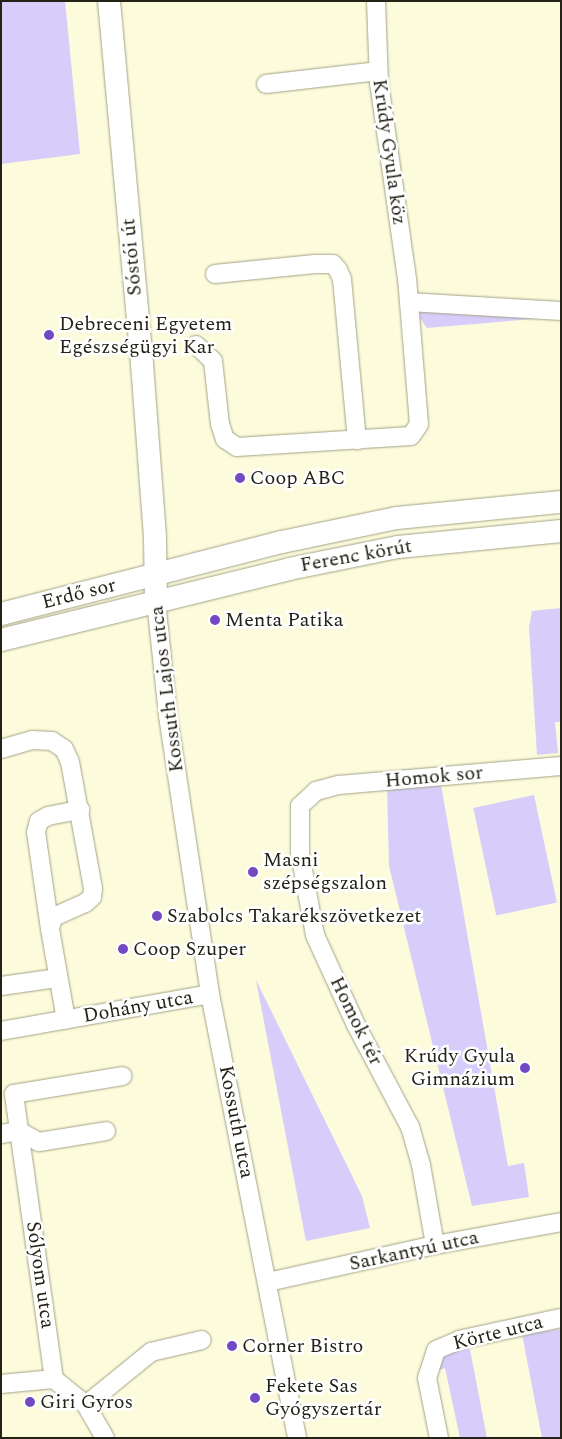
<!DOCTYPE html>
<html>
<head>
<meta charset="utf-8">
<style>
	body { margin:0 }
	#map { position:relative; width:562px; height:1439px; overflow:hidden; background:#fcfbdc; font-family:Spectral,serif }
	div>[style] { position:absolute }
	.green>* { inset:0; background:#d7cdfa; transform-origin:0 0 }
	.roads { filter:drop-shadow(0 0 1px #a3a286) drop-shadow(0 0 1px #a3a286) }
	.minor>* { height:18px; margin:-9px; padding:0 9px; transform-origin:9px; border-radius:9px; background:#fff }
	.major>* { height:22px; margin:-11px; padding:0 11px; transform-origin:11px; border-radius:11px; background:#fff }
	.dots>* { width:14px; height:14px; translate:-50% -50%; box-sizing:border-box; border:2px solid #fff; border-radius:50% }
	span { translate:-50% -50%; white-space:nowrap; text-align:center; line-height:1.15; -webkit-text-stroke:5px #fff; paint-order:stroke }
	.street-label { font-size:20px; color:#232217 }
	.poi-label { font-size:20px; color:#232217 }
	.left { translate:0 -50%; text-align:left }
	.right { translate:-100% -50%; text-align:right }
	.frame { position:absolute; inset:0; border:2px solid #232217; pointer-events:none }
</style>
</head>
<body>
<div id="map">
	<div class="green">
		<div style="clip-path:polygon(1px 1px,65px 1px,80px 154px,1px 164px)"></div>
		<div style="clip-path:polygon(426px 310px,532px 316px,533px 319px,427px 328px,420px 318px,420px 313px)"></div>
		<div style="clip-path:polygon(561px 608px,561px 722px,555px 722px,558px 753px,537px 755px,529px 627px,532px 611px)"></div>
		<div style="clip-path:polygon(441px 785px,508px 1166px,524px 1163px,529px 1197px,472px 1206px,389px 866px,387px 786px)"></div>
		<div style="left:534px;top:795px;width:110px;height:62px;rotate:78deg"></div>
		<div style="clip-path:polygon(256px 980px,362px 1196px,370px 1228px,306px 1241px)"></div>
		<div style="clip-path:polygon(561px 1329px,561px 1438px,542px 1438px,522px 1334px)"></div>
		<div style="clip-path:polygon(469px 1344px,487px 1438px,460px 1438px,445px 1368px,433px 1372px,436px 1357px)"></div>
	</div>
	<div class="roads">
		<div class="minor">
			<div style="left:266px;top:84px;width:113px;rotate:-6.6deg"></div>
			<div style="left:215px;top:274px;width:100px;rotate:-5.7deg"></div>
			<div style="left:315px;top:264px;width:18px"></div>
			<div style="left:333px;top:264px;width:8px;rotate:50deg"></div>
			<div style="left:338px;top:270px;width:10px;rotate:66deg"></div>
			<div style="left:342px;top:279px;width:162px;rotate:84.7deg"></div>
			<div style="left:409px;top:302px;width:152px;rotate:3.4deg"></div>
			<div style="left:196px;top:345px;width:23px;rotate:43deg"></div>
			<div style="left:213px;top:361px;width:63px;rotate:83.7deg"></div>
			<div style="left:220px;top:424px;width:16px;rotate:72deg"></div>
			<div style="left:225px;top:439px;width:14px;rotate:34deg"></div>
			<div style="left:237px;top:447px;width:174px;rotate:-3.6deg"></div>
			<div style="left:411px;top:436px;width:14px;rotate:-56deg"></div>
			<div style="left:419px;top:424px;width:145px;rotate:-94.7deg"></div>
			<div style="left:407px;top:279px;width:198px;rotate:-98.1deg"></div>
			<div style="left:379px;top:83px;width:82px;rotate:-92.1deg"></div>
			<div style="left:156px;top:601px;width:116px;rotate:84deg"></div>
			<div style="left:168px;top:716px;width:281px;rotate:81.4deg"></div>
			<div style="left:210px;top:994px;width:452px;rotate:78.9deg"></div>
			<div style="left:1px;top:749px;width:32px;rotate:-16deg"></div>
			<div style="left:32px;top:740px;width:20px;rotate:3deg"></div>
			<div style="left:52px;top:741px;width:14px;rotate:34deg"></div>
			<div style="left:64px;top:749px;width:14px;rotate:65deg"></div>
			<div style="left:70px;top:762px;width:128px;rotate:79.7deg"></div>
			<div style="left:93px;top:888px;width:9px;rotate:96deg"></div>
			<div style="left:92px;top:897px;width:9px;rotate:139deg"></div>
			<div style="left:85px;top:903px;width:35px;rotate:156deg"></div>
			<div style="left:53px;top:917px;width:12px;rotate:104deg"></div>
			<div style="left:50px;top:929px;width:92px;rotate:80deg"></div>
			<div style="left:50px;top:929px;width:98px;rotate:-98.2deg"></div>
			<div style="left:36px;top:832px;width:11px;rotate:-75deg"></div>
			<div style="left:39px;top:821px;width:10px;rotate:-29deg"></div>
			<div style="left:48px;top:816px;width:33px;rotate:-11deg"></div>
			<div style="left:1px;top:986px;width:58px;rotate:-8deg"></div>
			<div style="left:1px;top:1031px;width:212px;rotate:-10deg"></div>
			<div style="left:1px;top:1134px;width:18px;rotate:-9deg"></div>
			<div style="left:19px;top:1131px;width:23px;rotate:29deg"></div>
			<div style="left:39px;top:1142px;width:68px;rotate:-9.3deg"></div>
			<div style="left:435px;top:1245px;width:81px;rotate:-99.9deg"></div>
			<div style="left:421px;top:1165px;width:40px;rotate:-106deg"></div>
			<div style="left:410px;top:1127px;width:115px;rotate:-117.9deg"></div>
			<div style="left:356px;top:1025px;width:99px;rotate:-114.5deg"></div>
			<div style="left:315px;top:935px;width:83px;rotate:-100.4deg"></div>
			<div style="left:300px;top:853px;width:47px;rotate:-90deg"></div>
			<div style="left:300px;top:806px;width:22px;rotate:-43deg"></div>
			<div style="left:316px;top:791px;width:24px;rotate:-15deg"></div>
			<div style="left:339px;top:785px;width:223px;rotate:-4.9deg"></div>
			<div style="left:268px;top:1282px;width:171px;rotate:-12.5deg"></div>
			<div style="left:435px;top:1245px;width:128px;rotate:-10.3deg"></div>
			<div style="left:1px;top:1384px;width:53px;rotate:-5.4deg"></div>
			<div style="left:86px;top:1405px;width:84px;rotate:-39.2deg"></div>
			<div style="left:151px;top:1352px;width:52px;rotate:-13.2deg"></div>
			<div style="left:105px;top:1438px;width:38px;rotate:-120deg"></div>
			<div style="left:86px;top:1405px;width:41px;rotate:-140.9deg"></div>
			<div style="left:54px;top:1379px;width:288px;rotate:-98deg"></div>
			<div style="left:14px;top:1094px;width:110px;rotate:-9.4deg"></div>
			<div style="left:439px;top:1438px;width:61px;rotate:-101.3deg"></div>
			<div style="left:427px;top:1378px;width:29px;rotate:-72deg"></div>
			<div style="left:436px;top:1350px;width:25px;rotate:-23deg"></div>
			<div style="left:459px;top:1340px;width:104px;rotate:-12.2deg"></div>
		</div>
		<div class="major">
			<div style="left:109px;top:1px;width:364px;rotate:84.8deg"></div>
			<div style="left:142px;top:364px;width:174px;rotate:85.7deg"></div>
			<div style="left:155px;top:538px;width:63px;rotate:89.1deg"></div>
			<div style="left:1px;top:614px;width:290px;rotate:-14.4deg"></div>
			<div style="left:282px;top:542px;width:117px;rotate:-11.8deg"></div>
			<div style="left:397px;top:518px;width:165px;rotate:-5.6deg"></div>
			<div style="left:1px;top:640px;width:297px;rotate:-13.8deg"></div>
			<div style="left:289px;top:569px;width:111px;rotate:-11.4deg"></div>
			<div style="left:398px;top:547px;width:164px;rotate:-5.6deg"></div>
		</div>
	</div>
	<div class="dots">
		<div style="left:49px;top:335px;background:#7249c2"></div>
		<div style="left:240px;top:478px;background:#7249c2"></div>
		<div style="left:215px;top:620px;background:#7249c2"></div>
		<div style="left:253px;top:872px;background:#7249c2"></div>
		<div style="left:157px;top:916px;background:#7249c2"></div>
		<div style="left:123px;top:949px;background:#7249c2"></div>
		<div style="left:525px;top:1068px;background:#7249c2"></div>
		<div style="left:232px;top:1346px;background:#7249c2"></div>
		<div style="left:255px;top:1398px;background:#7249c2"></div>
		<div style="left:30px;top:1402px;background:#7249c2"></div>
	</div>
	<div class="street-label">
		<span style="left:389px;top:152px;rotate:82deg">Krúdy Gyula köz</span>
		<span style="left:132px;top:257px;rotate:-95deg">Sóstói út</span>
		<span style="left:356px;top:556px;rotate:-10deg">Ferenc körút</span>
		<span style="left:79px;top:594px;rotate:-14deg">Erdő sor</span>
		<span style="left:167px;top:689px;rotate:-97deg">Kossuth Lajos utca</span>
		<span style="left:434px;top:777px;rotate:-5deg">Homok sor</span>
		<span style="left:138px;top:1007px;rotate:-10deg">Dohány utca</span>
		<span style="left:356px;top:1021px;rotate:64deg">Homok tér</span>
		<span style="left:236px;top:1122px;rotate:79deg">Kossuth utca</span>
		<span style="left:414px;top:1251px;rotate:-12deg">Sarkantyú utca</span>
		<span style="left:40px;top:1275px;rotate:82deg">Sólyom utca</span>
		<span style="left:498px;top:1333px;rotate:-14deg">Körte utca</span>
	</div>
	<div class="poi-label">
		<span class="left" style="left:59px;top:336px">Debreceni Egyetem<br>Egészségügyi Kar</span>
		<span class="left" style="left:250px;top:478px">Coop ABC</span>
		<span class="left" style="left:225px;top:620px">Menta Patika</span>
		<span class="left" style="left:263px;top:872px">Masni<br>szépségszalon</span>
		<span class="left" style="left:167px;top:916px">Szabolcs Takarékszövetkezet</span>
		<span class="left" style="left:133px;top:949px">Coop Szuper</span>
		<span class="right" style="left:515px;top:1068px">Krúdy Gyula<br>Gimnázium</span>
		<span class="left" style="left:242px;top:1346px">Corner Bistro</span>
		<span class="left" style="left:265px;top:1398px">Fekete Sas<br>Gyógyszertár</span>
		<span class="left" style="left:40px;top:1402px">Giri Gyros</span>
	</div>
	<div class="frame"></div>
</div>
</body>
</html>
